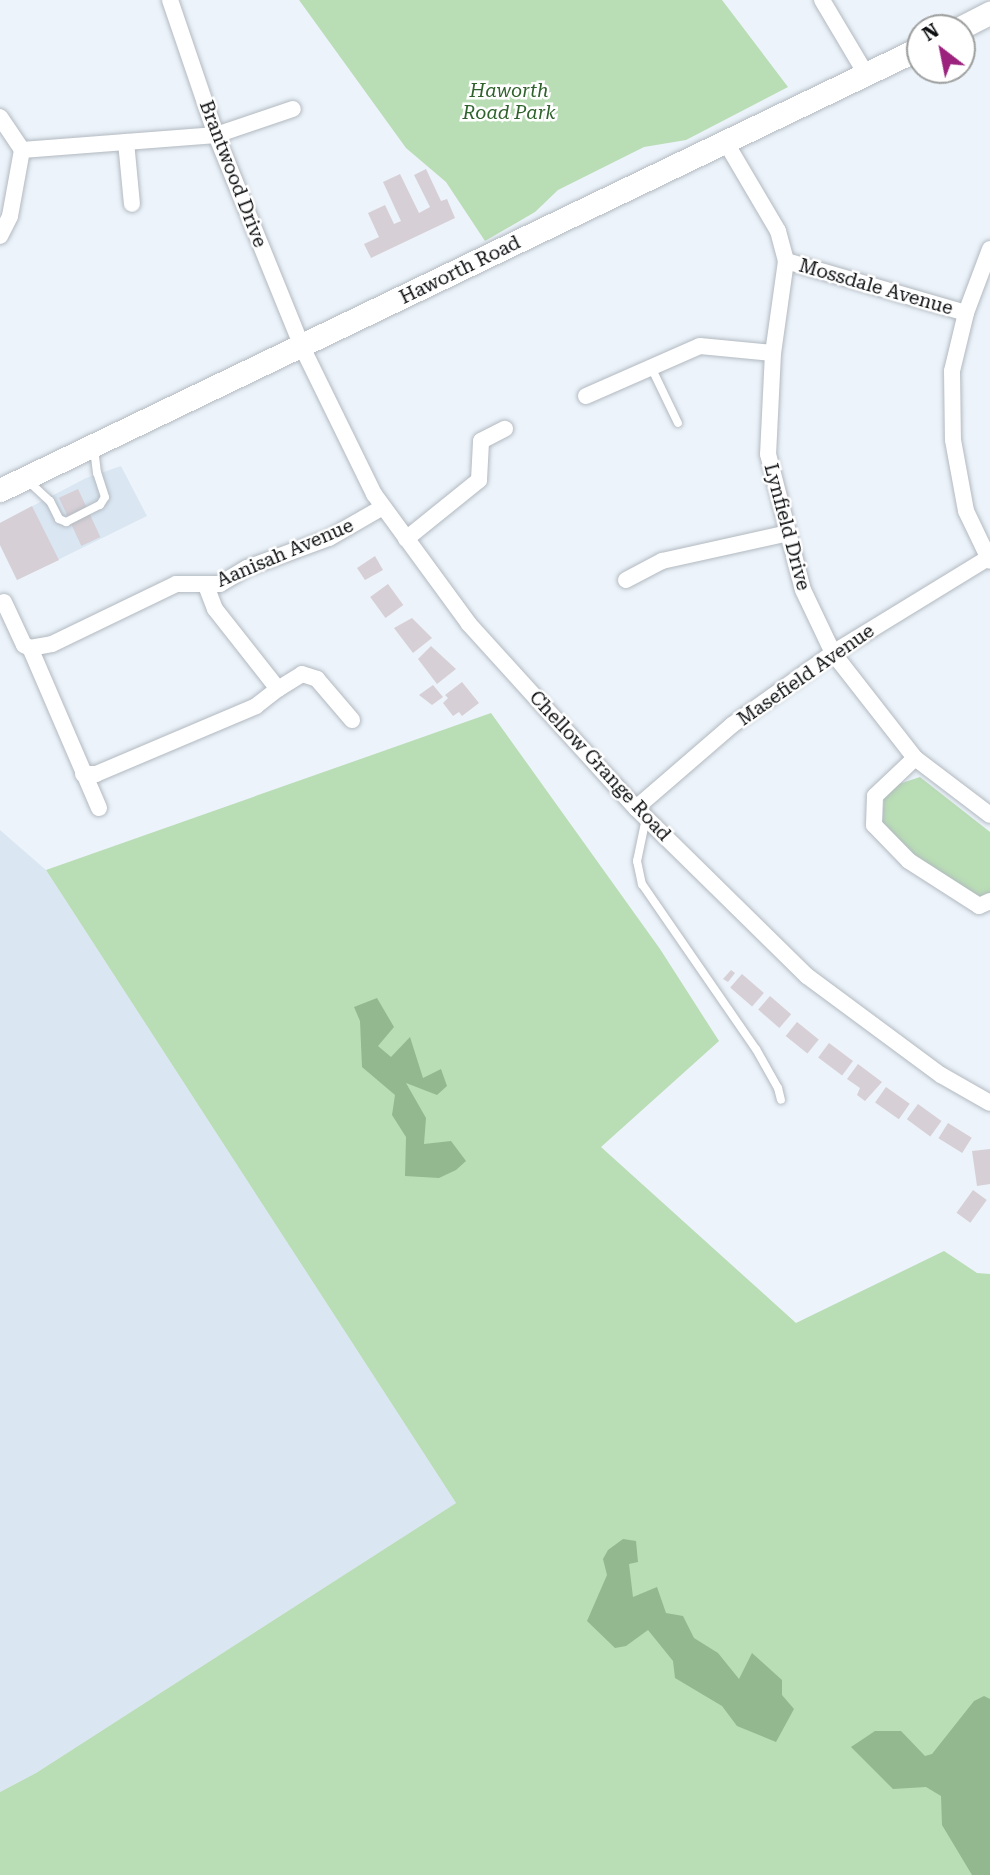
<!DOCTYPE html>
<html>
<head>
<meta charset="utf-8">
<style>
	body { margin:0 }
	#map { position:relative; width:990px; height:1875px; overflow:hidden; background:#ecf3fa; font-family:"Roboto Serif",serif }
	div>[style] { position:absolute }
	.built>* { inset:0; background:#dae7f3 }
	.green>* { inset:0; background:#b9ddb5 }
	.forest>* { inset:0; background:#93b78f }
	.building>* { inset:0; background:#d7cfd6; transform-origin:0 0 }
	.roads { filter:drop-shadow(0 0 2px #b2b9c0) drop-shadow(0 0 2px #b2b9c0) }
	.lane>* { height:8px; margin:-4px; padding:0 4px; transform-origin:4px; border-radius:4px; background:#fff }
	.street>* { height:16px; margin:-8px; padding:0 8px; transform-origin:8px; border-radius:8px; background:#fff }
	.secondary>* { height:23px; margin:-11.5px; padding:0 11.5px; transform-origin:11.5px; border-radius:11.5px; background:#fff }
	span { translate:-50% -50%; white-space:nowrap; text-align:center; line-height:1.15; -webkit-text-stroke:5px #fff; paint-order:stroke }
	.park-label { font-size:19px; color:#30622d; font-style:italic }
	.street-label { font-size:19px; color:#0c0e10 }
	.north { position:absolute; left:906px; top:14px; width:70px; height:70px; box-sizing:border-box; background:#fff; border:2px solid #9e9f9f; border-radius:50%; rotate:328deg; font-size:19px; font-weight:700; line-height:28px; text-align:center; color:#0c0e10 }
	.north::after { content:''; display:block; margin:auto; width:24px; height:32px; background:#9b237d; clip-path:polygon(50% 0,100% 100%,50% 72%,0 100%) }
</style>
</head>
<body>
<div id="map">
	<div class="built">
		<div style="clip-path:polygon(121px 466px,147px 516px,17px 580px,0 545px,0 523px,86px 478px)"></div>
		<div style="clip-path:polygon(0 830px,46px 870px,456px 1503px,36px 1773px,0 1792px)"></div>
	</div>
	<div class="green">
		<div style="clip-path:polygon(299px 0,722px 0,788px 87px,686px 140px,644px 147px,558px 190px,535px 212px,485px 241px,446px 182px,406px 148px)"></div>
		<div style="clip-path:polygon(491px 713px,660px 949px,719px 1041px,601px 1147px,796px 1323px,944px 1251px,977px 1273px,990px 1274px,990px 1875px,0 1875px,0 1792px,36px 1773px,456px 1503px,46px 870px)"></div>
		<div style="clip-path:polygon(920px 777px,990px 832px,990px 895px,980px 898px,915px 855px,882px 822px,884px 799px,899px 784px)"></div>
	</div>
	<div class="forest">
		<div style="clip-path:polygon(377px 998px,394px 1027px,378px 1046px,391px 1057px,410px 1037px,423px 1078px,441px 1069px,447px 1086px,437px 1095px,406px 1083px,426px 1118px,424px 1144px,451px 1141px,466px 1161px,456px 1170px,439px 1178px,405px 1176px,406px 1137px,392px 1115px,395px 1095px,362px 1067px,360px 1021px,354px 1007px)"></div>
		<div style="clip-path:polygon(623px 1539px,636px 1541px,638px 1562px,629px 1564px,633px 1597px,657px 1587px,666px 1613px,683px 1616px,694px 1638px,718px 1653px,739px 1679px,752px 1653px,782px 1680px,782px 1695px,794px 1709px,776px 1742px,737px 1726px,722px 1706px,675px 1678px,673px 1661px,648px 1630px,626px 1646px,615px 1648px,587px 1621px,607px 1575px,603px 1559px,608px 1550px)"></div>
		<div style="clip-path:polygon(984px 1696px,990px 1699px,990px 1875px,972px 1875px,942px 1825px,941px 1796px,926px 1787px,893px 1789px,851px 1747px,875px 1731px,901px 1731px,925px 1756px,932px 1754px,974px 1701px)"></div>
	</div>
	<div class="building">
		<div style="clip-path:polygon(426px 169px,441px 201px,447px 199px,455px 218px,371px 258px,364px 244px,379px 237px,368px 213px,385px 205px,394px 224px,401px 221px,383px 182px,400px 174px,419px 213px,430px 207px,414px 175px)"></div>
		<div style="left:78px;top:489px;width:53px;height:21px;rotate:65deg"></div>
		<div style="clip-path:polygon(32px 506px,59px 560px,17px 580px,0 545px,0 523px)"></div>
		<div style="clip-path:polygon(375px 556px,383px 570px,365px 580px,357px 568px)"></div>
		<div style="left:388px;top:584px;width:26px;height:22px;rotate:54deg"></div>
		<div style="clip-path:polygon(412px 618px,432px 638px,413px 653px,394px 628px)"></div>
		<div style="clip-path:polygon(431px 646px,456px 669px,437px 684px,418px 659px)"></div>
		<div style="clip-path:polygon(462px 682px,479px 703px,462px 716px,459px 712px,453px 716px,443px 703px,448px 698px,445px 695px)"></div>
		<div style="clip-path:polygon(433px 685px,443px 697px,432px 705px,419px 695px)"></div>
		<div style="clip-path:polygon(731px 970px,735px 973px,728px 982px,723px 979px)"></div>
		<div style="left:742px;top:974px;width:29px;height:18px;rotate:41deg"></div>
		<div style="left:770px;top:996px;width:28px;height:18px;rotate:41deg"></div>
		<div style="left:797px;top:1022px;width:28px;height:18px;rotate:39deg"></div>
		<div style="left:829px;top:1043px;width:30px;height:18px;rotate:37deg"></div>
		<div style="clip-path:polygon(858px 1064px,882px 1082px,865px 1101px,857px 1095px,860px 1088px,847px 1079px)"></div>
		<div style="left:886px;top:1087px;width:29px;height:19px;rotate:35deg"></div>
		<div style="left:918px;top:1104px;width:29px;height:19px;rotate:36deg"></div>
		<div style="left:948px;top:1123px;width:28px;height:18px;rotate:32deg"></div>
		<div style="clip-path:polygon(990px 1149px,990px 1184px,977px 1186px,972px 1151px)"></div>
		<div style="left:973px;top:1190px;width:17px;height:28px;rotate:36deg"></div>
	</div>
	<div class="roads">
		<div class="lane">
			<div style="left:651px;top:367px;width:62px;rotate:64.3deg"></div>
			<div style="left:26px;top:479px;width:33px;rotate:43deg"></div>
			<div style="left:50px;top:501px;width:20px;rotate:63deg"></div>
			<div style="left:59px;top:519px;width:8px;rotate:23deg"></div>
			<div style="left:66px;top:522px;width:38px;rotate:-27deg"></div>
			<div style="left:100px;top:505px;width:9px;rotate:-58deg"></div>
			<div style="left:105px;top:497px;width:25px;rotate:-108deg"></div>
			<div style="left:97px;top:473px;width:26px;rotate:-97deg"></div>
			<div style="left:646px;top:818px;width:44px;rotate:101.8deg"></div>
			<div style="left:637px;top:861px;width:24px;rotate:78deg"></div>
			<div style="left:642px;top:884px;width:201px;rotate:55.4deg"></div>
			<div style="left:756px;top:1049px;width:45px;rotate:60.6deg"></div>
			<div style="left:778px;top:1088px;width:12px;rotate:76deg"></div>
		</div>
		<div class="street">
			<div style="left:170px;top:0;width:143px;rotate:71.2deg"></div>
			<div style="left:216px;top:135px;width:229px;rotate:67.9deg"></div>
			<div style="left:302px;top:347px;width:164px;rotate:63.9deg"></div>
			<div style="left:374px;top:494px;width:161px;rotate:53.8deg"></div>
			<div style="left:469px;top:624px;width:248px;rotate:47.8deg"></div>
			<div style="left:636px;top:808px;width:240px;rotate:44.5deg"></div>
			<div style="left:807px;top:976px;width:167px;rotate:36.5deg"></div>
			<div style="left:941px;top:1075px;width:56px;rotate:29.7deg"></div>
			<div style="left:822px;top:0;width:86px;rotate:59.3deg"></div>
			<div style="left:0;top:117px;width:40px;rotate:56deg"></div>
			<div style="left:22px;top:150px;width:195px;rotate:-4.4deg"></div>
			<div style="left:216px;top:135px;width:81px;rotate:-18.7deg"></div>
			<div style="left:725px;top:141px;width:104px;rotate:59.5deg"></div>
			<div style="left:778px;top:231px;width:31px;rotate:75deg"></div>
			<div style="left:786px;top:261px;width:93px;rotate:98deg"></div>
			<div style="left:773px;top:353px;width:101px;rotate:92.8deg"></div>
			<div style="left:768px;top:454px;width:140px;rotate:75.6deg"></div>
			<div style="left:803px;top:590px;width:70px;rotate:64.5deg"></div>
			<div style="left:833px;top:653px;width:133px;rotate:52deg"></div>
			<div style="left:915px;top:758px;width:94px;rotate:37.2deg"></div>
			<div style="left:126px;top:142px;width:62px;rotate:84.5deg"></div>
			<div style="left:0;top:236px;width:22px;rotate:-63deg"></div>
			<div style="left:10px;top:216px;width:67px;rotate:-79.7deg"></div>
			<div style="left:990px;top:249px;width:68px;rotate:110.6deg"></div>
			<div style="left:966px;top:313px;width:60px;rotate:103.6deg"></div>
			<div style="left:952px;top:371px;width:69px;rotate:89.2deg"></div>
			<div style="left:953px;top:440px;width:72px;rotate:79.6deg"></div>
			<div style="left:966px;top:511px;width:55px;rotate:64.4deg"></div>
			<div style="left:786px;top:261px;width:187px;rotate:16.1deg"></div>
			<div style="left:586px;top:396px;width:124px;rotate:-23.7deg"></div>
			<div style="left:700px;top:346px;width:73px;rotate:5.5deg"></div>
			<div style="left:406px;top:539px;width:94px;rotate:-38.9deg"></div>
			<div style="left:479px;top:480px;width:39px;rotate:-87deg"></div>
			<div style="left:481px;top:441px;width:27px;rotate:-27deg"></div>
			<div style="left:626px;top:580px;width:41px;rotate:-27.8deg"></div>
			<div style="left:662px;top:561px;width:129px;rotate:-12.5deg"></div>
			<div style="left:4px;top:602px;width:47px;rotate:65.1deg"></div>
			<div style="left:24px;top:645px;width:7px;rotate:27deg"></div>
			<div style="left:278px;top:689px;width:28px;rotate:-32deg"></div>
			<div style="left:302px;top:674px;width:16px;rotate:18deg"></div>
			<div style="left:317px;top:679px;width:54px;rotate:49.5deg"></div>
			<div style="left:915px;top:758px;width:55px;rotate:136.5deg"></div>
			<div style="left:875px;top:796px;width:29px;rotate:92deg"></div>
			<div style="left:874px;top:825px;width:50px;rotate:45.8deg"></div>
			<div style="left:909px;top:861px;width:83px;rotate:32.7deg"></div>
			<div style="left:979px;top:906px;width:12px;rotate:-24deg"></div>
			<div style="left:83px;top:774px;width:13px"></div>
			<div style="left:96px;top:774px;width:174px;rotate:-23deg"></div>
			<div style="left:256px;top:706px;width:28px;rotate:-38deg"></div>
			<div style="left:278px;top:689px;width:102px;rotate:-128.2deg"></div>
			<div style="left:215px;top:609px;width:25px;rotate:-111deg"></div>
			<div style="left:99px;top:808px;width:174px;rotate:-113.3deg"></div>
			<div style="left:30px;top:648px;width:22px;rotate:-10deg"></div>
			<div style="left:52px;top:644px;width:138px;rotate:-25.8deg"></div>
			<div style="left:176px;top:584px;width:44px"></div>
			<div style="left:220px;top:584px;width:31px;rotate:-31deg"></div>
			<div style="left:247px;top:568px;width:87px;rotate:-20.1deg"></div>
			<div style="left:329px;top:538px;width:62px;rotate:-29.9deg"></div>
			<div style="left:636px;top:808px;width:127px;rotate:-40.8deg"></div>
			<div style="left:732px;top:725px;width:124px;rotate:-35.5deg"></div>
			<div style="left:833px;top:653px;width:182px;rotate:-31.5deg"></div>
		</div>
		<div class="secondary">
			<div style="left:960px;top:28px;width:34px;rotate:-27deg"></div>
			<div style="left:0;top:490px;width:1021px;rotate:-25.66deg"></div>
		</div>
	</div>
	<div class="park-label">
		<span style="left:509px;top:102px">Haworth<br>Road Park</span>
	</div>
	<div class="street-label">
		<span style="left:233px;top:174px;rotate:69deg">Brantwood Drive</span>
		<span style="left:460px;top:270px;rotate:-26deg">Haworth Road</span>
		<span style="left:876px;top:287px;rotate:16deg">Mossdale Avenue</span>
		<span style="left:787px;top:527px;rotate:75deg">Lynfield Drive</span>
		<span style="left:285px;top:553px;rotate:-23deg">Aanisah Avenue</span>
		<span style="left:806px;top:675px;rotate:-35deg">Masefield Avenue</span>
		<span style="left:600px;top:766px;rotate:47deg">Chellow Grange Road</span>
	</div>
	<div class="north">N</div>
</div>
</body>
</html>
